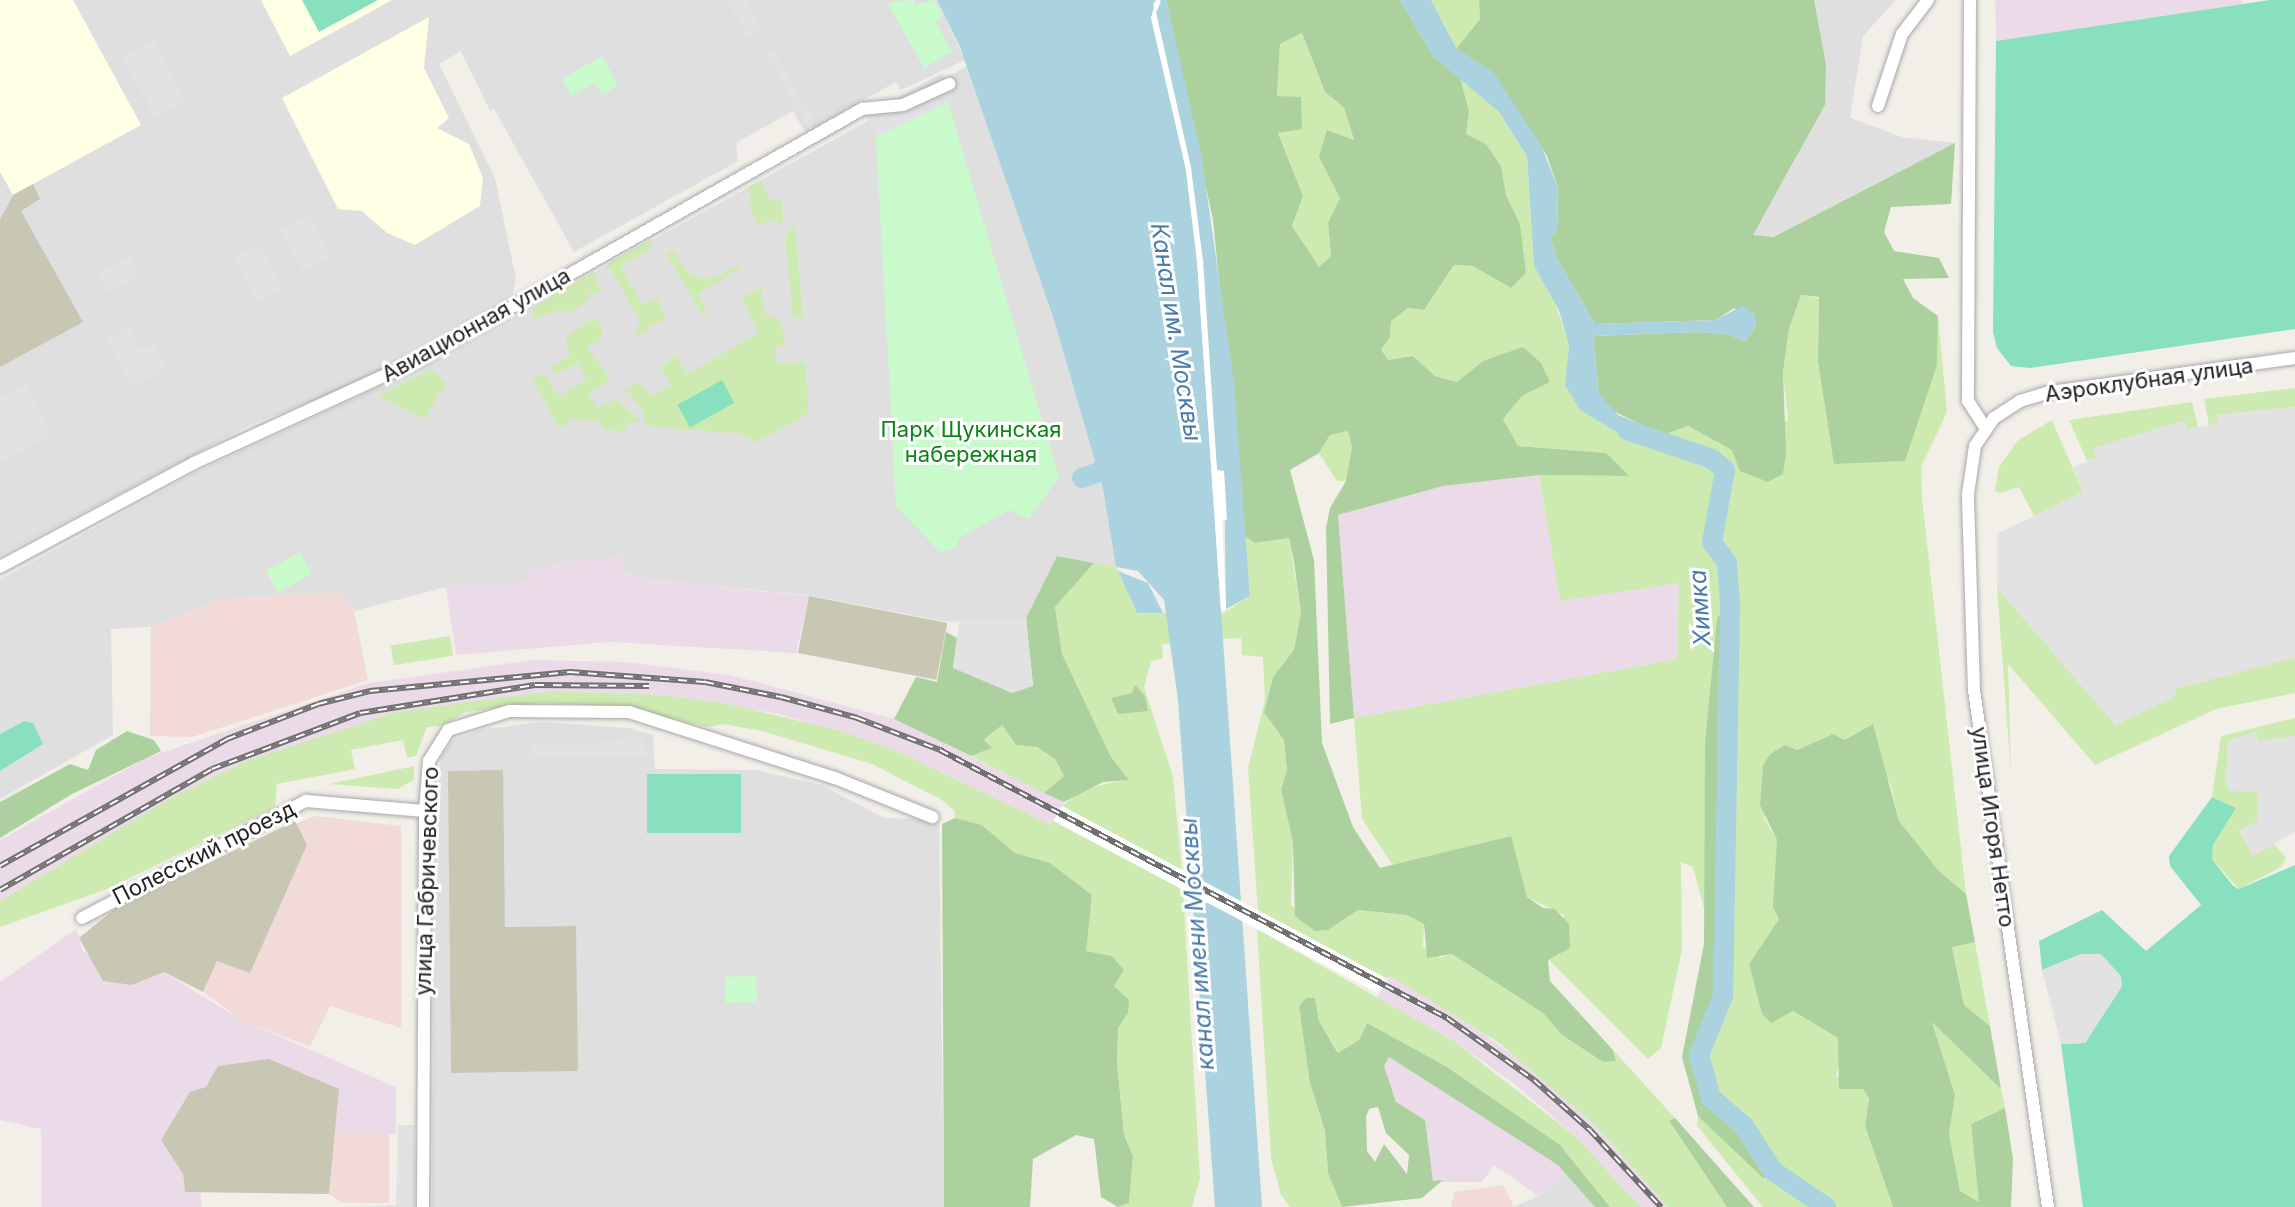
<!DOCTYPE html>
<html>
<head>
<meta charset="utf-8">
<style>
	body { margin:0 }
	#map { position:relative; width:2295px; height:1207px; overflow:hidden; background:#f2efe9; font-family:Inter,sans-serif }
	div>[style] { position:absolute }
	.residential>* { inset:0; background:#e0dfdf }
	.commercial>* { inset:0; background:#f2dad9 }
	.industrial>* { inset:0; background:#ebdbe8 }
	.education>* { inset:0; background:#ffffe5 }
	.construction>* { inset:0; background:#c7c7b4; transform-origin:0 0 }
	.grass>* { inset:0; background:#cdebb0; transform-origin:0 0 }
	.forest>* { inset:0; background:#add19e }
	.park>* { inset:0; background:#c8facc; transform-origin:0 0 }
	.pitch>* { inset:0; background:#88e0be; transform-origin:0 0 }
	.parking>* { inset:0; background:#e2e2e2; transform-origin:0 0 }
	.water>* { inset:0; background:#aad3df }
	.pier>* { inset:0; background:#fff; transform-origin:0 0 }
	.river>* { height:20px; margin:-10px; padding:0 10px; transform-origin:10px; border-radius:10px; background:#aad3df }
	.roads { filter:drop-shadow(0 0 2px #a9a9a9) drop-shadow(0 0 2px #a9a9a9) }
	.minor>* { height:12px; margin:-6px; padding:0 6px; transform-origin:6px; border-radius:6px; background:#fff }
	.rail>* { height:6px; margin-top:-3px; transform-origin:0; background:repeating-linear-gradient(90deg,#fff 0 9px,#707070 0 18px); box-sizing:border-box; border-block:2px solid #707070 }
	span { translate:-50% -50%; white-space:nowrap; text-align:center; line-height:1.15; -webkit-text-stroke:6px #fff; paint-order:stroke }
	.street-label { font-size:22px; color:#222 }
	.park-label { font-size:22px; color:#0c8416 }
	.water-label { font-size:24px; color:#4a7aab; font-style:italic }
</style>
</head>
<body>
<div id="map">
	<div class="residential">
		<div style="clip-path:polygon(0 0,937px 0,965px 60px,901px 90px,896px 82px,805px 132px,793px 111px,736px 143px,738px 161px,574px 252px,494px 109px,490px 111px,461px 51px,439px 64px,495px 178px,516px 279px,512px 299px,417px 353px,336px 392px,254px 423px,0 556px)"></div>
		<div style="clip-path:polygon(1814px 0,1896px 0,1863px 36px,1850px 118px,1902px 137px,1955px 143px,1772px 237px,1752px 235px,1797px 157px,1817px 27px)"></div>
		<div style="clip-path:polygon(967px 66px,1054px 320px,1103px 489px,1116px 567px,1057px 556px,1026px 618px,948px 622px,806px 595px,652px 580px,623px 572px,621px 556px,530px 568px,532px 582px,446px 587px,354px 611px,340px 592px,223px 599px,151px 627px,111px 629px,113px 735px,0 799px,0 580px,195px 473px,431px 363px)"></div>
		<div style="clip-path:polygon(542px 722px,629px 728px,653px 735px,655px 769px,756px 770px,821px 785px,884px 818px,939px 819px,944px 1207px,432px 1207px,435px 814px,441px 757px,453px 740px,479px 730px)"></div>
		<div style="clip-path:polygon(1568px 1173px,1595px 1207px,1514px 1207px,1538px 1196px)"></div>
	</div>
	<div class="commercial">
		<div style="clip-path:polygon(340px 592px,354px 611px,368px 680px,192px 737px,150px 736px,151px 627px,223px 599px)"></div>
		<div style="clip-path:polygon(315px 816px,401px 826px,401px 1028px,330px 1006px,310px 1047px,241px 1020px,203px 992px,217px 960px,250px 972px,307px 845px,296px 824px)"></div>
		<div style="clip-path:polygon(334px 1134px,389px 1134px,389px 1203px,343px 1203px,329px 1194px)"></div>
		<div style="clip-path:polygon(1503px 1185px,1514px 1207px,1451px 1207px,1454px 1192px)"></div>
	</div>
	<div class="industrial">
		<div style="clip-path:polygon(1995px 0,2241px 0,2243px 4px,1996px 41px)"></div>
		<div style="clip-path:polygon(1539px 475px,1560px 600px,1679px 583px,1677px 659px,1354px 718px,1338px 515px,1443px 486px)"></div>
		<div style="clip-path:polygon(621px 556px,623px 572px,652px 580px,809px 596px,796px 653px,610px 642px,456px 655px,446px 587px,531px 582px,530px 567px)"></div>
		<div style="clip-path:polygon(534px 660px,625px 662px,730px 675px,894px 719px,1064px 802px,1051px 825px,893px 749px,779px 714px,661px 695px,550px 691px,363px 733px,0 911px,0 840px,146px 758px,369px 683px)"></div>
		<div style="clip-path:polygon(76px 929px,83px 951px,132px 985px,164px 972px,241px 1020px,396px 1087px,396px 1134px,334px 1134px,338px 1089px,206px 1087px,161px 1140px,183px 1174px,185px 1191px,201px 1192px,201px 1207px,41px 1207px,41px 1129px,0 1120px,0 982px)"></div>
		<div style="clip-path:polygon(1390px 976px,1454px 1012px,1540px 1075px,1595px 1125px,1668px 1207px,1641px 1207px,1576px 1137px,1517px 1086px,1454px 1041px,1377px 998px)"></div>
		<div style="clip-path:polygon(1389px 1057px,1558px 1165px,1568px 1173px,1538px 1196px,1494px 1165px,1482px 1182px,1433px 1182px,1425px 1120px,1396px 1102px,1384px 1066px)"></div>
	</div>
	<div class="education">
		<div style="clip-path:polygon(0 0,73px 0,141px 125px,13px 195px,0 172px)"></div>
		<div style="clip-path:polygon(261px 0,392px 0,290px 56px)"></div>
		<div style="clip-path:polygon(429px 17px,424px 68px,449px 118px,437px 128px,469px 144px,483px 178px,480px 206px,415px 245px,387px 233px,362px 211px,338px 209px,282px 98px)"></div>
	</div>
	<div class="construction">
		<div style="clip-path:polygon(33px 184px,40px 199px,21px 211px,83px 322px,0 367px,0 220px,13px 195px)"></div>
		<div style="left:809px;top:596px;width:141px;height:58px;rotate:11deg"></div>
		<div style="clip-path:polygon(503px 770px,505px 927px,576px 926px,578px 1071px,451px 1073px,448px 771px)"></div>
		<div style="clip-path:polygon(295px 821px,307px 845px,250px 973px,217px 961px,203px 992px,164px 972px,132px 985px,103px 981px,79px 938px,116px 908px)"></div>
		<div style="clip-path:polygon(269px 1059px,339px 1089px,329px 1194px,185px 1192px,183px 1174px,161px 1140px,190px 1092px,206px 1087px,218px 1066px)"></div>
	</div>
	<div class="grass">
		<div style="clip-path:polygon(1431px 0,1479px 0,1480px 19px,1456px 49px)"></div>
		<div style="clip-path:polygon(1302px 33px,1325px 92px,1344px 108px,1354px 141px,1340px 198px,1328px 223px,1331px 256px,1319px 268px,1292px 226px,1303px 196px,1278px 132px,1301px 98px,1277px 96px,1280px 44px)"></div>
		<div style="clip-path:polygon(1460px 78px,1499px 112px,1527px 156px,1534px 266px,1555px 301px,1569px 346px,1566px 380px,1580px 410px,1615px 431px,1649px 440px,1688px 426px,1732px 450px,1788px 420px,1783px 372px,1789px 329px,1801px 295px,1819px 298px,1818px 361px,1937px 365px,1938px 316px,1947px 412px,1921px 467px,1922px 498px,1966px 894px,1939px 871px,1899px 821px,1890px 782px,1845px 740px,1833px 734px,1797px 750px,1785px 745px,1764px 818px,1777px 840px,1779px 919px,1749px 964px,1762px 1014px,1793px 1011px,1838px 1038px,1842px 1051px,1836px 1076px,1863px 1089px,1869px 1100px,1865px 1126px,1893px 1207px,1763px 1207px,1697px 1126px,1698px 1116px,1722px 1136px,1779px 1175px,1744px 1126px,1711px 1098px,1699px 1055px,1723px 996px,1706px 871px,1705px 912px,1693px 867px,1681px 862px,1682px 950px,1661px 1048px,1648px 1059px,1548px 959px,1559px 955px,1564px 915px,1527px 897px,1510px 836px,1394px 867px,1362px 819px,1354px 718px,1677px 659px,1679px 583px,1560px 601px,1539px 475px,1628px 476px,1605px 453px,1518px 446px,1503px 419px,1522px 396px,1550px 382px,1503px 355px,1483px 361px,1457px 382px,1435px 376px,1413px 356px,1388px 360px,1381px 348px,1390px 338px,1391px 321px,1408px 308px,1424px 310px,1454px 265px,1473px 266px,1511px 288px,1520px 224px,1506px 195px,1501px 166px,1486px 144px,1466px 134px,1469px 111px)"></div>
		<div style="clip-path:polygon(760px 180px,770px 200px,782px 200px,783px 225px,773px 220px,758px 225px,752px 213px,748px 187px)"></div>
		<div style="clip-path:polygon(790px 228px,795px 228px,803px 317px,793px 318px,785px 237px)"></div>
		<div style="clip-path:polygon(652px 239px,649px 250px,621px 266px,642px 305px,657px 298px,666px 318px,634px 337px,640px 320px,607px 264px)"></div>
		<div style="clip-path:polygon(674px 250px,686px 271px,699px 278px,716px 277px,738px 264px,740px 268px,698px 294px,707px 311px,702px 314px,666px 254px)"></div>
		<div style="clip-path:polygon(593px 272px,601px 293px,588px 294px,590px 299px,571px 313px,560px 310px,533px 320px,534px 307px)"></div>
		<div style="clip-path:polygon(761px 287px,764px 309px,767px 316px,780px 319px,786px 346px,775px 347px,777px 364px,806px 362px,808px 414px,755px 443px,742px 434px,646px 426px,643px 410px,621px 384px,629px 388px,639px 381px,651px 396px,671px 385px,661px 368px,672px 358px,676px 355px,687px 374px,758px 333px,742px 297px)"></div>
		<div style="clip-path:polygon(590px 320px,598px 320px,603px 331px,599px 342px,586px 346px,611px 379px,588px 393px,597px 408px,616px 399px,642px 422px,629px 422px,624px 432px,603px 429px,601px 422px,570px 418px,567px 426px,558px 425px,532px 379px,544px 373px,558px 396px,587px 379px,577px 363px,558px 374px,549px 368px,570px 355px,565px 338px)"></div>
		<div style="clip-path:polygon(431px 369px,446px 384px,424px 419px,378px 396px)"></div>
		<div style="clip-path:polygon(2295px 388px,2295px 407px,2218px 415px,2217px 424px,2209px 425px,2204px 399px)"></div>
		<div style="clip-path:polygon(2192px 402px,2198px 427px,2186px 429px,2184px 421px,2094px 448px,2096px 458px,2087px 461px,2069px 420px)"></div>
		<div style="clip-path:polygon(2052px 420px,2083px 492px,2034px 516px,2019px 487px,2001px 493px,1995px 491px,1996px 484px,1999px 467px,2017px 441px)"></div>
		<div style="clip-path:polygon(1348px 431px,1352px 447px,1347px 481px,1337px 481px,1319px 453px,1330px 435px)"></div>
		<div style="clip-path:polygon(1245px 536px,1256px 543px,1289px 538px,1301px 613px,1294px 650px,1273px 677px,1264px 711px,1284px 740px,1287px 770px,1281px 789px,1293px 843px,1291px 905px,1328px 930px,1358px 910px,1407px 915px,1424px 924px,1423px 947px,1440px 958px,1452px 954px,1543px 1013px,1562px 1035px,1603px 1062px,1616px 1061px,1613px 1050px,1675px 1118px,1669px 1122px,1727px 1207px,1668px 1207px,1595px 1125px,1498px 1042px,1390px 976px,1385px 979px,1258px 911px,1248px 768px,1265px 700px,1263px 657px,1242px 655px,1241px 638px,1222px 639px,1220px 615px,1250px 596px)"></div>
		<div style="clip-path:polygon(1094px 563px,1116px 567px,1137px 613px,1167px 613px,1172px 643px,1162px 644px,1163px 658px,1151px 661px,1144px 687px,1173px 777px,1182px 870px,1062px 806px,1083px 789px,1128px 779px,1111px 757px,1062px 654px,1055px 607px)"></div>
		<div style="clip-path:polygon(1997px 588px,2116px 725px,2176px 695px,2174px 689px,2253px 665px,2295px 658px,2295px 693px,2216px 709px,2095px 765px,2008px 664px,2011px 773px)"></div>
		<div style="left:450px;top:636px;width:20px;height:60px;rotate:81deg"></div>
		<div style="clip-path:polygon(550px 691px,661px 695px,728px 704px,837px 730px,893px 749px,1051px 825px,1053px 821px,1183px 890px,1200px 1178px,1192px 1207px,1119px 1207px,1129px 1203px,1133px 1156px,1124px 1135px,1117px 1062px,1118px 1028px,1128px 1013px,1114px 986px,1124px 970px,1112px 956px,1085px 951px,1092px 895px,1050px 863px,1015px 853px,982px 825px,955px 818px,954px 810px,940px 799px,872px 764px,762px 731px,723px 724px,709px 727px,609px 706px,540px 703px,465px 712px,442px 726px,427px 727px,416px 756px,407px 758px,403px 740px,351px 750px,355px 769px,277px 784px,275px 807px,107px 889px,0 927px,0 901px,169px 799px,246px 761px,397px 712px)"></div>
		<div style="clip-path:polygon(2295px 718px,2295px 736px,2258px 741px,2256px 733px,2228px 741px,2226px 782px,2257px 792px,2258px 822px,2239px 830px,2253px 855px,2274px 844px,2286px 858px,2281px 867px,2239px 889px,2212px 859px,2213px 845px,2236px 808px,2212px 797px,2221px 736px)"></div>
		<div style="clip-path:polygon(1002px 725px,1016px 745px,1037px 747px,1055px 759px,1064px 776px,1044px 793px,971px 756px,992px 748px,984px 741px)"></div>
		<div style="clip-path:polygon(414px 766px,414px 780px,397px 789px,329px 784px)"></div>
		<div style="clip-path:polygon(1257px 929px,1454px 1041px,1576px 1137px,1641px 1207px,1610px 1207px,1560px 1145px,1447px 1067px,1367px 1023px,1359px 1040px,1339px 1053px,1319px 1021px,1315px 999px,1310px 1083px,1325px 1131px,1328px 1173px,1342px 1207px,1290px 1207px,1281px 1195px,1271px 1158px)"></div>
		<div style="clip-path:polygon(1975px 942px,1990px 1026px,1964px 1005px,1952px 946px)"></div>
		<div style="clip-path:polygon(1931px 1019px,2001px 1089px,2005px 1108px,1971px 1124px,1980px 1203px,1960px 1191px,1948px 1134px,1955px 1095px)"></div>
	</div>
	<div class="forest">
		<div style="clip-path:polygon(evenodd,1166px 0,1400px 0,1434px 57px,1460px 78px,1469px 111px,1466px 134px,1486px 144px,1501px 166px,1506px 195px,1520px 224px,1526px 273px,1511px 288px,1473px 266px,1454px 265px,1424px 310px,1408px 308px,1391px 321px,1390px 338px,1381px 349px,1388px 360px,1413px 356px,1435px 376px,1457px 382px,1483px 361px,1523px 347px,1541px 363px,1550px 382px,1522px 396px,1503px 419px,1518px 446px,1606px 453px,1629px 476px,1539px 475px,1443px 486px,1338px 515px,1354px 718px,1330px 724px,1326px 528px,1330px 508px,1346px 481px,1352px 447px,1348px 431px,1330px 435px,1319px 453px,1290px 470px,1314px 560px,1322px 743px,1353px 827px,1380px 868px,1511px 836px,1527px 897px,1543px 908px,1555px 909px,1569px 924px,1570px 948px,1548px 960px,1550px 981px,1613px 1050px,1616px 1061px,1603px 1062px,1562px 1035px,1543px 1013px,1452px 954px,1427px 958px,1424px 924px,1407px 915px,1358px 910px,1328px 930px,1315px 931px,1295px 916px,1293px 843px,1281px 789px,1287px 770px,1284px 740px,1264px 712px,1273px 677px,1294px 650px,1301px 613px,1294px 562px,1289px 538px,1255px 543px,1245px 536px,1213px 220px,1166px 0,1302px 33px,1325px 92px,1344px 108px,1354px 140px,1327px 130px,1319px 157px,1340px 198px,1328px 223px,1331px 256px,1319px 267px,1292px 226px,1303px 196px,1278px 133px,1302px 129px,1301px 97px,1277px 96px,1280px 44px,1302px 33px)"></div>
		<div style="clip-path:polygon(1479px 0,1814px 0,1826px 65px,1825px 105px,1753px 235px,1773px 237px,1955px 143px,1951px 204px,1891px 207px,1884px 232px,1894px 251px,1939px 258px,1949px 278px,1903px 279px,1913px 298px,1938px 316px,1937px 365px,1905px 461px,1834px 464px,1818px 361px,1819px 297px,1801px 295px,1789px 329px,1783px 372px,1786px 452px,1783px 474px,1768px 482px,1740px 471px,1732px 450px,1688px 426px,1649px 440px,1642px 425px,1613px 411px,1599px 394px,1593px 336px,1698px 332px,1729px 334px,1745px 342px,1756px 325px,1734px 308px,1716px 320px,1595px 324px,1556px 257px,1551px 237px,1557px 230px,1558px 188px,1547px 156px,1494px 74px,1456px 49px,1480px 19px)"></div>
		<div style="clip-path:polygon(1057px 556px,1094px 563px,1055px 607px,1062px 654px,1111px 757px,1129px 780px,1103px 782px,1064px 802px,1044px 793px,1064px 776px,1055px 759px,1037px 747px,1016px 745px,1002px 725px,984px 740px,992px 748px,971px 756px,894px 719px,916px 677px,937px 682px,946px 632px,957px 638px,953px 668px,1033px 686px,1026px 618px)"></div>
		<div style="clip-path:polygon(1730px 606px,1723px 996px,1699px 1055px,1711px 1098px,1744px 1126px,1780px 1176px,1763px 1178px,1698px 1116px,1682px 1057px,1704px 944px,1705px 744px,1717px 618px)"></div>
		<div style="clip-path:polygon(1135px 685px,1145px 696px,1148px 711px,1118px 714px,1111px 698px,1132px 693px)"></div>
		<div style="clip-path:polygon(1873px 724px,1899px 821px,1939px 871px,1966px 894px,1975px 942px,1952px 947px,1964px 1005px,1990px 1026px,2001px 1089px,1932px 1022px,1955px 1095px,1949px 1134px,1960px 1191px,1979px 1202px,1971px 1124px,2005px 1108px,2013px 1159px,2011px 1207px,1893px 1207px,1865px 1126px,1869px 1099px,1863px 1089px,1839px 1089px,1838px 1038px,1793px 1011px,1771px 1023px,1762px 1014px,1749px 964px,1779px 919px,1773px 907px,1777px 840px,1760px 805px,1763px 766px,1770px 754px,1785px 745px,1797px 750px,1833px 734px,1845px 740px)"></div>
		<div style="clip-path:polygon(127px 731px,154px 740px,161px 751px,72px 794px,0 838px,0 802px,70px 764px,88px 770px,96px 750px)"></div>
		<div style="clip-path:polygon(955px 818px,982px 825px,1015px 853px,1050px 863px,1092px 895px,1086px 951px,1112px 956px,1124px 970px,1114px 986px,1129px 1000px,1128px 1013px,1118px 1028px,1117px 1062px,1124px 1135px,1133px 1156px,1129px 1203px,1118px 1207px,1101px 1197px,1094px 1139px,1076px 1135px,1033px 1159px,1030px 1207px,944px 1207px,942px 824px)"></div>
		<div style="clip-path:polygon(evenodd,1306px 998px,1315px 998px,1319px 1021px,1338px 1053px,1359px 1040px,1367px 1023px,1447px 1067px,1560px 1145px,1610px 1207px,1595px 1207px,1558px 1165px,1389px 1057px,1384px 1066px,1396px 1102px,1425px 1120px,1433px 1181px,1443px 1180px,1422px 1198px,1342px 1207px,1328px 1173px,1325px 1131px,1310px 1083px,1299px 1006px,1306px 998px,1378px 1107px,1386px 1133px,1409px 1155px,1407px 1174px,1384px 1144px,1375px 1162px,1367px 1151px,1366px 1117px,1369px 1109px,1378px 1107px)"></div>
		<div style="clip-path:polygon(1675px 1118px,1754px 1207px,1727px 1207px,1669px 1121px)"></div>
	</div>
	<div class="park">
		<div style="clip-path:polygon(913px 0,916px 5px,934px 0,943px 16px,935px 21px,952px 52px,924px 68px,887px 2px)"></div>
		<div style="clip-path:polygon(602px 56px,618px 85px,602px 95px,595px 83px,571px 96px,562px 79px)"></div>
		<div style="clip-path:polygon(948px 102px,1059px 477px,1029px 519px,1009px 510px,958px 539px,957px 548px,940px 552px,896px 506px,876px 137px)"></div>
		<div style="left:300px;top:552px;width:25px;height:39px;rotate:61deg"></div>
		<div style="left:756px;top:976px;width:26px;height:31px;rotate:88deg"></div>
	</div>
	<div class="pitch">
		<div style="clip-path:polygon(302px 0,378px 0,319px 32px)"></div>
		<div style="clip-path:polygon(2270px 0,2295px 0,2295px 329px,2030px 368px,2011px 366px,1997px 348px,1993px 332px,1996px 41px)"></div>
		<div style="left:722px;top:380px;width:26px;height:51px;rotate:61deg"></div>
		<div style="clip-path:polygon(25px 721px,33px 723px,43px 744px,0 771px,0 734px)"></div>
		<div style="left:647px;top:774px;width:94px;height:59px"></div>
		<div style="clip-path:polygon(2212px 797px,2236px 808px,2213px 845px,2212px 859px,2233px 886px,2239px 889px,2295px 865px,2295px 1207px,2083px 1207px,2061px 1044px,2085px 1043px,2122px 986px,2081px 954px,2042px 970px,2039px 941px,2102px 910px,2146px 951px,2201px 905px,2170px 866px,2169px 856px)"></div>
	</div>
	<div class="parking">
		<div style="clip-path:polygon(727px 0,747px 0,763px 30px,749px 38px)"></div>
		<div style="left:154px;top:41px;width:69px;height:35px;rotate:62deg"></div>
		<div style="left:773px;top:50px;width:85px;height:8px;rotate:60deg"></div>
		<div style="clip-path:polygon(942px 73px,954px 99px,876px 137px,866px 115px)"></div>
		<div style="left:308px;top:215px;width:47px;height:31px;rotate:62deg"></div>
		<div style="left:257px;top:243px;width:51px;height:29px;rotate:59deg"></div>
		<div style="left:129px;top:256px;width:22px;height:36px;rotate:63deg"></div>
		<div style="clip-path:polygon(129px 327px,139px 350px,153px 344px,166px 369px,132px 387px,107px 339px)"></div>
		<div style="clip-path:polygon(25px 384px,52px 434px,0 462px,0 397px)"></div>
		<div style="clip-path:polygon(2295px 407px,2295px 658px,2174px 689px,2176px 696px,2116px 725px,1997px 588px,1997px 534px,2083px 492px,2073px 467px,2096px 458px,2093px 448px,2184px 421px,2187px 429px,2217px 424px,2217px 415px)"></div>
		<div style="clip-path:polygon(960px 618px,1026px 618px,1033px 686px,1012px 693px,953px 668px)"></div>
		<div style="clip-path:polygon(2256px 732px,2258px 741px,2295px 736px,2295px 832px,2253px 856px,2239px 830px,2257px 822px,2257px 792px,2230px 791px,2226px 782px,2228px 741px)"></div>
		<div style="clip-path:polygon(624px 736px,641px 736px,646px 756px,531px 757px,530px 743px,618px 742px)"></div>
		<div style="clip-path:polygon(2081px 954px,2101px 954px,2121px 976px,2122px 986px,2085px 1043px,2061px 1044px,2042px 970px)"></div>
		<div style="clip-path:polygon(398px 1125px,415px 1125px,415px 1207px,363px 1207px,396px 1205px)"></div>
	</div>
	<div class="water">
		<div style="clip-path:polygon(937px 0,1156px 0,1153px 4px,1186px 170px,1197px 261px,1262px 1207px,1215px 1207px,1178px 700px,1164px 600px,1138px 571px,1116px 567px,1103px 489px,1054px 320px,960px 47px)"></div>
		<div style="clip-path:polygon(1160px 0,1166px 0,1201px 153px,1234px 382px,1250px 596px,1226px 609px,1224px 471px,1217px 471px,1191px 168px,1156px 12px)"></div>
		<div style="clip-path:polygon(1400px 0,1431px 0,1456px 48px,1494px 73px,1541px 145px,1558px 188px,1557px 231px,1551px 237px,1556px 257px,1595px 324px,1716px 320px,1742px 306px,1754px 313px,1756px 325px,1745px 342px,1729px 334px,1698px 332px,1593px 336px,1599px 394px,1618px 415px,1642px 425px,1649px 440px,1615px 431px,1580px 410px,1565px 385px,1569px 346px,1559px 310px,1534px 266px,1527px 156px,1499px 112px,1434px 57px)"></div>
		<div style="clip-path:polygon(1118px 571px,1148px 583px,1163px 613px,1137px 613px)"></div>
	</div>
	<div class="pier">
		<div style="clip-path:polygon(1156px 0,1161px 1px,1156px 13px,1191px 168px,1203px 261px,1217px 470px,1224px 471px,1227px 520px,1222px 521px,1226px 609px,1221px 611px,1197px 261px,1186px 170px,1151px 18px)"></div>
		<div style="left:1062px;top:806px;width:366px;height:17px;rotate:28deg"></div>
	</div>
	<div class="river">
		<div style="left:1627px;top:430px;width:90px;rotate:18.8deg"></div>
		<div style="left:1712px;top:459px;width:17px;rotate:40deg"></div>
		<div style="left:1725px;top:470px;width:73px;rotate:100.2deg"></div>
		<div style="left:1712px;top:542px;width:26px;rotate:54deg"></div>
		<div style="left:1727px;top:563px;width:43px;rotate:86deg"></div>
		<div style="left:1730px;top:606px;width:390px;rotate:91deg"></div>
		<div style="left:1723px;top:996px;width:64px;rotate:112.1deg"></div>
		<div style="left:1699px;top:1055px;width:45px;rotate:74.4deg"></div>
		<div style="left:1711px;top:1098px;width:43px;rotate:40.3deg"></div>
		<div style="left:1744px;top:1126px;width:54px;rotate:57.2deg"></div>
		<div style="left:1773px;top:1171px;width:64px;rotate:34.2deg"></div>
		<div style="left:1082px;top:478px;width:45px;rotate:-19.7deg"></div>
	</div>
	<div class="roads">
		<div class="minor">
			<div style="left:1970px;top:0;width:401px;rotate:90.3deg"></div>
			<div style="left:1968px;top:401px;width:33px;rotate:57deg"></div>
			<div style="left:1878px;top:106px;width:76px;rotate:-71.6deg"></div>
			<div style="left:1902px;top:34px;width:43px;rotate:-52.6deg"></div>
			<div style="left:0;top:567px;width:220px;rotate:-28.2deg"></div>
			<div style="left:194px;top:463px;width:249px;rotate:-24.7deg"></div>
			<div style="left:420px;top:359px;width:508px;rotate:-29.49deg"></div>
			<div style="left:862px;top:109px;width:41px;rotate:-5.6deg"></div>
			<div style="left:903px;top:105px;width:51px;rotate:-24.5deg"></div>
			<div style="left:82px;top:918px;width:253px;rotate:-27.6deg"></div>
			<div style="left:306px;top:801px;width:119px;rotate:4.8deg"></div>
			<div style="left:423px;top:1207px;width:396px;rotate:-89.7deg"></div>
			<div style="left:425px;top:811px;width:50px;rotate:-85.4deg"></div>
			<div style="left:429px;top:761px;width:36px;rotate:-58deg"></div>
			<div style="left:448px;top:730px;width:64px;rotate:-17.3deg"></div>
			<div style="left:509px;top:711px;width:120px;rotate:0.5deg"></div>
			<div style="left:629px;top:712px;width:216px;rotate:17.8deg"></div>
			<div style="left:835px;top:778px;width:105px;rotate:21.9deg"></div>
			<div style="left:2048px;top:1207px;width:522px;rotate:-98.15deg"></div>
			<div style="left:1974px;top:690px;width:196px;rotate:-91.8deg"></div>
			<div style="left:1968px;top:494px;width:49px;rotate:-81.7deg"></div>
			<div style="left:1975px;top:446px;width:34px;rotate:-56deg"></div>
			<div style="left:1994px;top:418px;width:31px;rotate:-33deg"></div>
			<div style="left:2020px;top:401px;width:31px;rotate:-17deg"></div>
			<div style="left:2050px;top:392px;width:247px;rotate:-7.9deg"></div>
		</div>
	</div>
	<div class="rail">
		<div style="left:0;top:866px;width:260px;rotate:-29.2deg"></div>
		<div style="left:227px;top:739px;width:97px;rotate:-21deg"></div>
		<div style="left:318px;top:704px;width:54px;rotate:-14deg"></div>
		<div style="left:370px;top:691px;width:201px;rotate:-5.4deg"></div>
		<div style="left:570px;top:672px;width:135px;rotate:4.2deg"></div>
		<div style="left:705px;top:682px;width:77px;rotate:11.2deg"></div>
		<div style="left:781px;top:697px;width:79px;rotate:15.4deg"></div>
		<div style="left:857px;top:718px;width:89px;rotate:21.1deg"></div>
		<div style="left:940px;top:750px;width:573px;rotate:27.86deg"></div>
		<div style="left:1447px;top:1018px;width:107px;rotate:35.5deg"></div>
		<div style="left:1534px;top:1080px;width:75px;rotate:41.8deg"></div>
		<div style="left:1590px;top:1130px;width:105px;rotate:47.3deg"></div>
		<div style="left:0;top:890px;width:244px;rotate:-29.7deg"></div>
		<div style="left:212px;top:769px;width:158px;rotate:-20.7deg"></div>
		<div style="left:360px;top:713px;width:177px;rotate:-9.1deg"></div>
		<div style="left:535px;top:685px;width:114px;rotate:0.5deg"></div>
	</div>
	<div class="street-label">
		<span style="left:476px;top:325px;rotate:-29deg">Авиационная улица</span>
		<span style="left:2149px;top:380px;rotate:-8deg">Аэроклубная улица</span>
		<span style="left:1993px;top:827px;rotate:82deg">улица Игоря Нетто</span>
		<span style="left:204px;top:853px;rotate:-27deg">Полесский проезд</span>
		<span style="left:427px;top:881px;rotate:-88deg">улица Габричевского</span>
	</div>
	<div class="park-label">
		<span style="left:971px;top:442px">Парк Щукинская<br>набережная</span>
	</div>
	<div class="water-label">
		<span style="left:1176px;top:332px;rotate:81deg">Канал им. Москвы</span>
		<span style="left:1700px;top:608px;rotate:-94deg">Химка</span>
		<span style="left:1197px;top:944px;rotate:-94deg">канал имени Москвы</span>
	</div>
</div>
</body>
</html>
